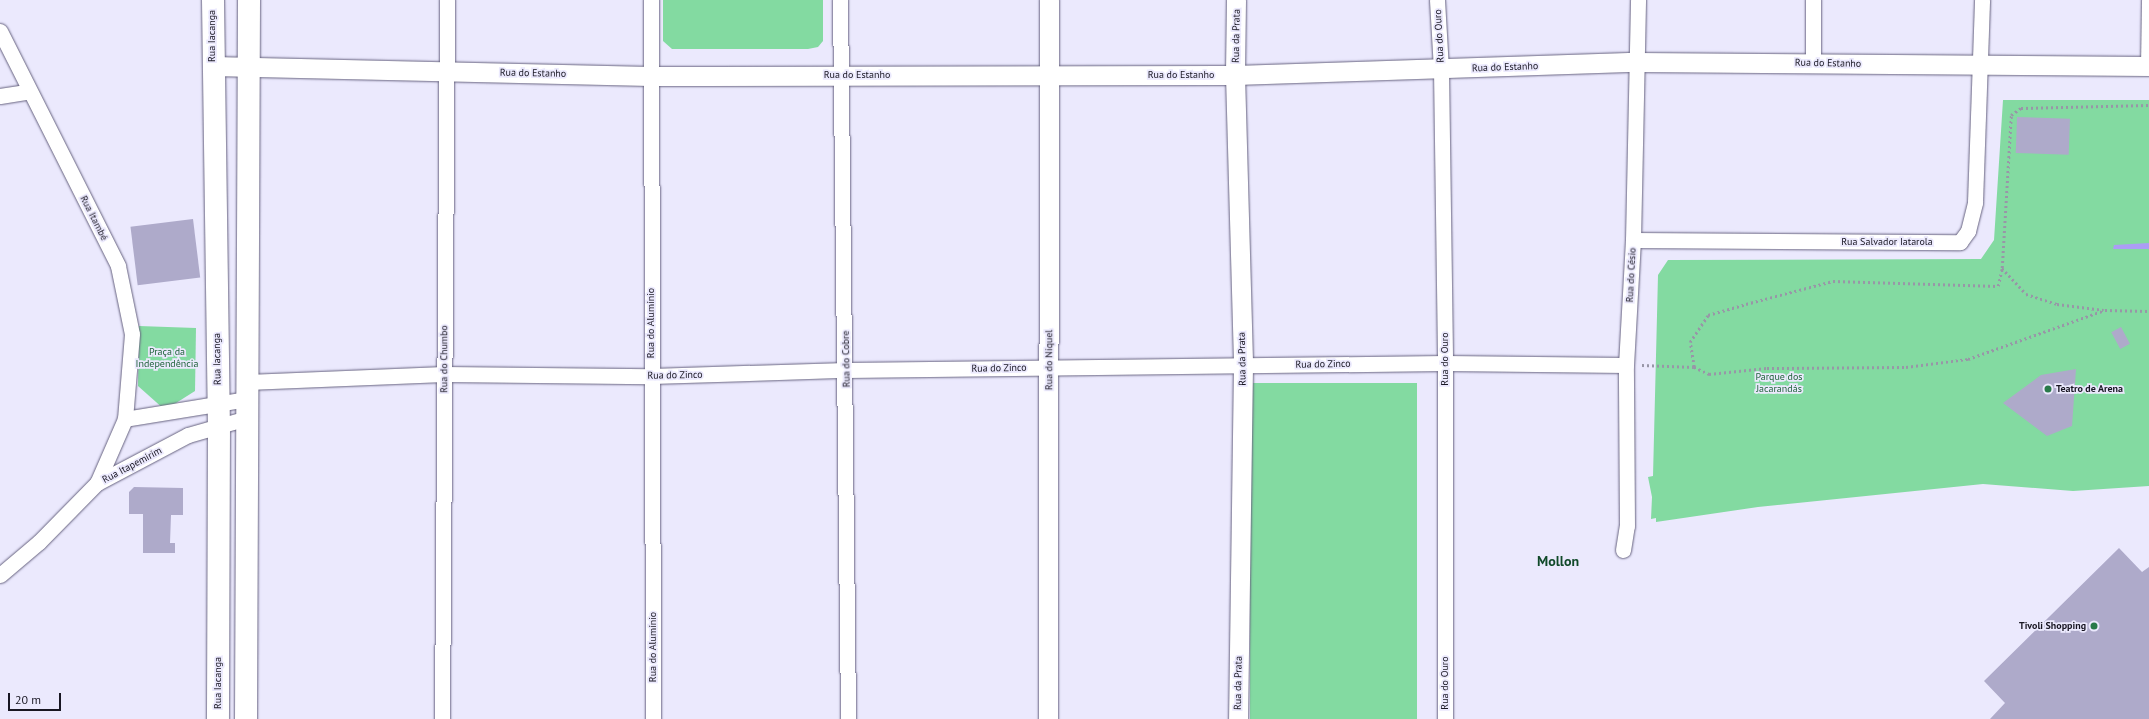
<!DOCTYPE html>
<html>
<head>
<meta charset="utf-8">
<style>
	body { margin:0 }
	#map { position:relative; width:2149px; height:719px; overflow:hidden; background:#ebe9fd; font-family:"PT Sans",sans-serif }
	div>[style] { position:absolute }
	.green>* { inset:0; background:#83daa1; transform-origin:0 0 }
	.water>* { inset:0; background:#ac9df5 }
	.building>* { inset:0; background:#aeaaca; transform-origin:0 0 }
	.path>* { height:2.5px; margin-top:-1.25px; transform-origin:0; background:repeating-linear-gradient(90deg,#9896a7 0 2px,transparent 0 5px) }
	.roads { filter:drop-shadow(0 0 1px #676380) drop-shadow(0 0 1px #676380) }
	.minor>* { height:15px; margin:-7.5px; padding:0 7.5px; transform-origin:7.5px; border-radius:7.5px; background:#fff }
	.tertiary>* { height:19px; margin:-9.5px; padding:0 9.5px; transform-origin:9.5px; border-radius:9.5px; background:#fff }
	.primary>* { height:22px; margin:-11px; padding:0 11px; transform-origin:11px; border-radius:11px; background:#fff }
	.dots>* { width:11px; height:11px; translate:-50% -50%; box-sizing:border-box; border:2px solid #ebe9fd; border-radius:50% }
	span { translate:-50% -50%; white-space:nowrap; text-align:center; line-height:1.15; -webkit-text-stroke:3.5px #ebe9fd; paint-order:stroke }
	.street-label { font-size:10px; color:#181622 }
	.park-label { font-size:10px; color:#20633b }
	.poi-label { font-size:10px; color:#181622; font-weight:700 }
	.left { translate:0 -50%; text-align:left }
	.right { translate:-100% -50%; text-align:right }
	.district-label { font-size:14px; color:#104929; font-weight:700 }
	.scale { position:absolute; left:8px; top:693px; width:53px; height:18px; box-sizing:border-box; border:2px solid #181622; border-top:0; padding-left:5px; font-size:12px; line-height:14px; white-space:nowrap; color:#181622; -webkit-text-stroke:3px #ebe9fd; paint-order:stroke }
</style>
</head>
<body>
<div id="map">
	<div class="green">
		<div style="clip-path:polygon(663px 0,823px 0,823px 41px,818px 47px,808px 49px,672px 49px,663px 41px)"></div>
		<div style="clip-path:polygon(2003px 100px,2149px 100px,2149px 486px,2073px 491px,1983px 484px,1758px 507px,1656px 522px,1656px 518px,1651px 519px,1652px 497px,1648px 477px,1653px 476px,1658px 275px,1668px 260px,1981px 259px,1994px 240px)"></div>
		<div style="clip-path:polygon(139px 326px,196px 328px,195px 391px,165px 410px,138px 386px)"></div>
		<div style="left:1250px;top:383px;width:167px;height:336px"></div>
	</div>
	<div class="water">
		<div style="clip-path:polygon(2149px 243px,2149px 249px,2113px 249px,2114px 245px)"></div>
	</div>
	<div class="building">
		<div style="left:2017px;top:117px;width:53px;height:36px;rotate:2deg"></div>
		<div style="left:193px;top:219px;width:59px;height:63px;rotate:83deg"></div>
		<div style="left:2121px;top:327px;width:19px;height:11px;rotate:62deg"></div>
		<div style="clip-path:polygon(2076px 369px,2072px 426px,2047px 436px,2003px 403px,2041px 375px)"></div>
		<div style="clip-path:polygon(134px 487px,183px 488px,183px 515px,171px 515px,170px 543px,175px 543px,175px 553px,143px 553px,143px 514px,129px 514px,129px 492px)"></div>
		<div style="clip-path:polygon(2119px 548px,2142px 572px,2149px 567px,2149px 719px,1990px 719px,2005px 703px,1984px 681px)"></div>
	</div>
	<div class="path">
		<div style="left:2002px;top:268px;width:35px;rotate:47deg"></div>
		<div style="left:2026px;top:294px;width:33px;rotate:18deg"></div>
		<div style="left:2057px;top:304px;width:47px;rotate:7.3deg"></div>
		<div style="left:1642px;top:365px;width:52px;rotate:2.2deg"></div>
		<div style="left:1694px;top:367px;width:17px;rotate:25deg"></div>
		<div style="left:1709px;top:374px;width:58px;rotate:-5.9deg"></div>
		<div style="left:1767px;top:368px;width:139px;rotate:-0.4deg"></div>
		<div style="left:1906px;top:367px;width:63px;rotate:-7.4deg"></div>
		<div style="left:1968px;top:359px;width:145px;rotate:-19.7deg"></div>
		<div style="left:2105px;top:310px;width:44px;rotate:1.3deg"></div>
		<div style="left:1694px;top:367px;width:25px;rotate:-99deg"></div>
		<div style="left:1690px;top:342px;width:32px;rotate:-56deg"></div>
		<div style="left:1708px;top:315px;width:40px;rotate:-16deg"></div>
		<div style="left:1746px;top:304px;width:90px;rotate:-14.8deg"></div>
		<div style="left:1833px;top:281px;width:165px;rotate:1.7deg"></div>
		<div style="left:1998px;top:286px;width:18px;rotate:-77deg"></div>
		<div style="left:2002px;top:268px;width:153px;rotate:-86.6deg"></div>
		<div style="left:2011px;top:115px;width:12px;rotate:-35deg"></div>
		<div style="left:2021px;top:108px;width:128px;rotate:-1.3deg"></div>
	</div>
	<div class="roads">
		<div class="minor">
			<div style="left:651px;top:0;width:719px;rotate:89.84deg"></div>
			<div style="left:840px;top:0;width:719px;rotate:89.36deg"></div>
			<div style="left:1437px;top:0;width:69px;rotate:86.7deg"></div>
			<div style="left:1441px;top:69px;width:294px;rotate:89.2deg"></div>
			<div style="left:1445px;top:363px;width:356px;rotate:90deg"></div>
			<div style="left:0;top:31px;width:263px;rotate:63.3deg"></div>
			<div style="left:118px;top:266px;width:69px;rotate:78.4deg"></div>
			<div style="left:132px;top:334px;width:85px;rotate:94.7deg"></div>
			<div style="left:125px;top:419px;width:70px;rotate:113.6deg"></div>
			<div style="left:1813px;top:63px;width:63px;rotate:-90deg"></div>
			<div style="left:2148px;top:66px;width:66px;rotate:-89.1deg"></div>
			<div style="left:0;top:96px;width:30px;rotate:-9deg"></div>
			<div style="left:1633px;top:240px;width:327px;rotate:0.4deg"></div>
			<div style="left:1960px;top:242px;width:14px;rotate:-54deg"></div>
			<div style="left:1968px;top:231px;width:30px;rotate:-76deg"></div>
			<div style="left:1975px;top:202px;width:202px;rotate:-88deg"></div>
			<div style="left:247px;top:382px;width:197px;rotate:-2.3deg"></div>
			<div style="left:444px;top:374px;width:207px;rotate:0.6deg"></div>
			<div style="left:651px;top:376px;width:195px;rotate:-1.8deg"></div>
			<div style="left:846px;top:370px;width:599px;rotate:-0.67deg"></div>
			<div style="left:1445px;top:363px;width:181px;rotate:0.6deg"></div>
			<div style="left:125px;top:419px;width:124px;rotate:-9.3deg"></div>
			<div style="left:1623px;top:550px;width:24px;rotate:-81deg"></div>
			<div style="left:1627px;top:526px;width:161px;rotate:-90.4deg"></div>
			<div style="left:1626px;top:365px;width:125px;rotate:-86.8deg"></div>
			<div style="left:1633px;top:240px;width:240px;rotate:-88.8deg"></div>
			<div style="left:0;top:575px;width:51px;rotate:-40.2deg"></div>
			<div style="left:39px;top:542px;width:83px;rotate:-45.5deg"></div>
			<div style="left:97px;top:483px;width:103px;rotate:-27.8deg"></div>
			<div style="left:188px;top:435px;width:61px;rotate:-16.1deg"></div>
			<div style="left:442px;top:719px;width:719px;rotate:-89.6deg"></div>
		</div>
		<div class="tertiary">
			<div style="left:1236px;top:0;width:75px;rotate:90.8deg"></div>
			<div style="left:1235px;top:75px;width:290px;rotate:88.4deg"></div>
			<div style="left:1243px;top:365px;width:354px;rotate:90.8deg"></div>
			<div style="left:212px;top:66px;width:438px;rotate:1.3deg"></div>
			<div style="left:650px;top:76px;width:585px;rotate:-0.1deg"></div>
			<div style="left:1235px;top:75px;width:401px;rotate:-1.9deg"></div>
			<div style="left:1636px;top:62px;width:513px;rotate:0.45deg"></div>
			<div style="left:1048px;top:719px;width:719px;rotate:-89.92deg"></div>
		</div>
		<div class="primary">
			<div style="left:213px;top:0;width:426px;rotate:89.2deg"></div>
			<div style="left:219px;top:426px;width:293px;rotate:90.2deg"></div>
			<div style="left:246px;top:719px;width:719px;rotate:-89.76deg"></div>
		</div>
	</div>
	<div class="dots">
		<div style="left:2048px;top:389px;background:#297a4a"></div>
		<div style="left:2094px;top:626px;background:#297a4a"></div>
	</div>
	<div class="street-label">
		<span style="left:212px;top:36px;rotate:-90deg">Rua Iacanga</span>
		<span style="left:1236px;top:36px;rotate:-89deg">Rua da Prata</span>
		<span style="left:1439px;top:36px;rotate:-93deg">Rua do Ouro</span>
		<span style="left:1828px;top:63px;rotate:1deg">Rua do Estanho</span>
		<span style="left:1505px;top:67px;rotate:-2deg">Rua do Estanho</span>
		<span style="left:533px;top:73px;rotate:1deg">Rua do Estanho</span>
		<span style="left:857px;top:75px">Rua do Estanho</span>
		<span style="left:1181px;top:75px">Rua do Estanho</span>
		<span style="left:94px;top:218px;rotate:63deg">Rua Itambé</span>
		<span style="left:1887px;top:242px">Rua Salvador Iatarola</span>
		<span style="left:1631px;top:275px;rotate:-87deg">Rua do Césio</span>
		<span style="left:651px;top:323px;rotate:-90deg">Rua do Alumínio</span>
		<span style="left:217px;top:359px;rotate:-91deg">Rua Iacanga</span>
		<span style="left:444px;top:359px;rotate:-90deg">Rua do Chumbo</span>
		<span style="left:846px;top:359px;rotate:-91deg">Rua do Cobre</span>
		<span style="left:1242px;top:359px;rotate:-91deg">Rua da Prata</span>
		<span style="left:1445px;top:359px;rotate:-90deg">Rua do Ouro</span>
		<span style="left:1049px;top:360px;rotate:-90deg">Rua do Níquel</span>
		<span style="left:1323px;top:364px;rotate:-1deg">Rua do Zinco</span>
		<span style="left:999px;top:368px;rotate:-1deg">Rua do Zinco</span>
		<span style="left:675px;top:375px;rotate:-1deg">Rua do Zinco</span>
		<span style="left:132px;top:465px;rotate:-28deg">Rua Itapemirim</span>
		<span style="left:653px;top:647px;rotate:-90deg">Rua do Alumínio</span>
		<span style="left:218px;top:683px;rotate:-90deg">Rua Iacanga</span>
		<span style="left:1238px;top:683px;rotate:-89deg">Rua da Prata</span>
		<span style="left:1445px;top:683px;rotate:-90deg">Rua do Ouro</span>
	</div>
	<div class="park-label">
		<span style="left:167px;top:357px">Praça da<br>Independência</span>
		<span style="left:1779px;top:382px">Parque dos<br>Jacarandás</span>
	</div>
	<div class="poi-label">
		<span class="left" style="left:2056px;top:389px">Teatro de Arena</span>
		<span class="right" style="left:2086px;top:626px">Tivoli Shopping</span>
	</div>
	<div class="district-label">
		<span style="left:1558px;top:561px">Mollon</span>
	</div>
	<div class="scale">20 m</div>
</div>
</body>
</html>
